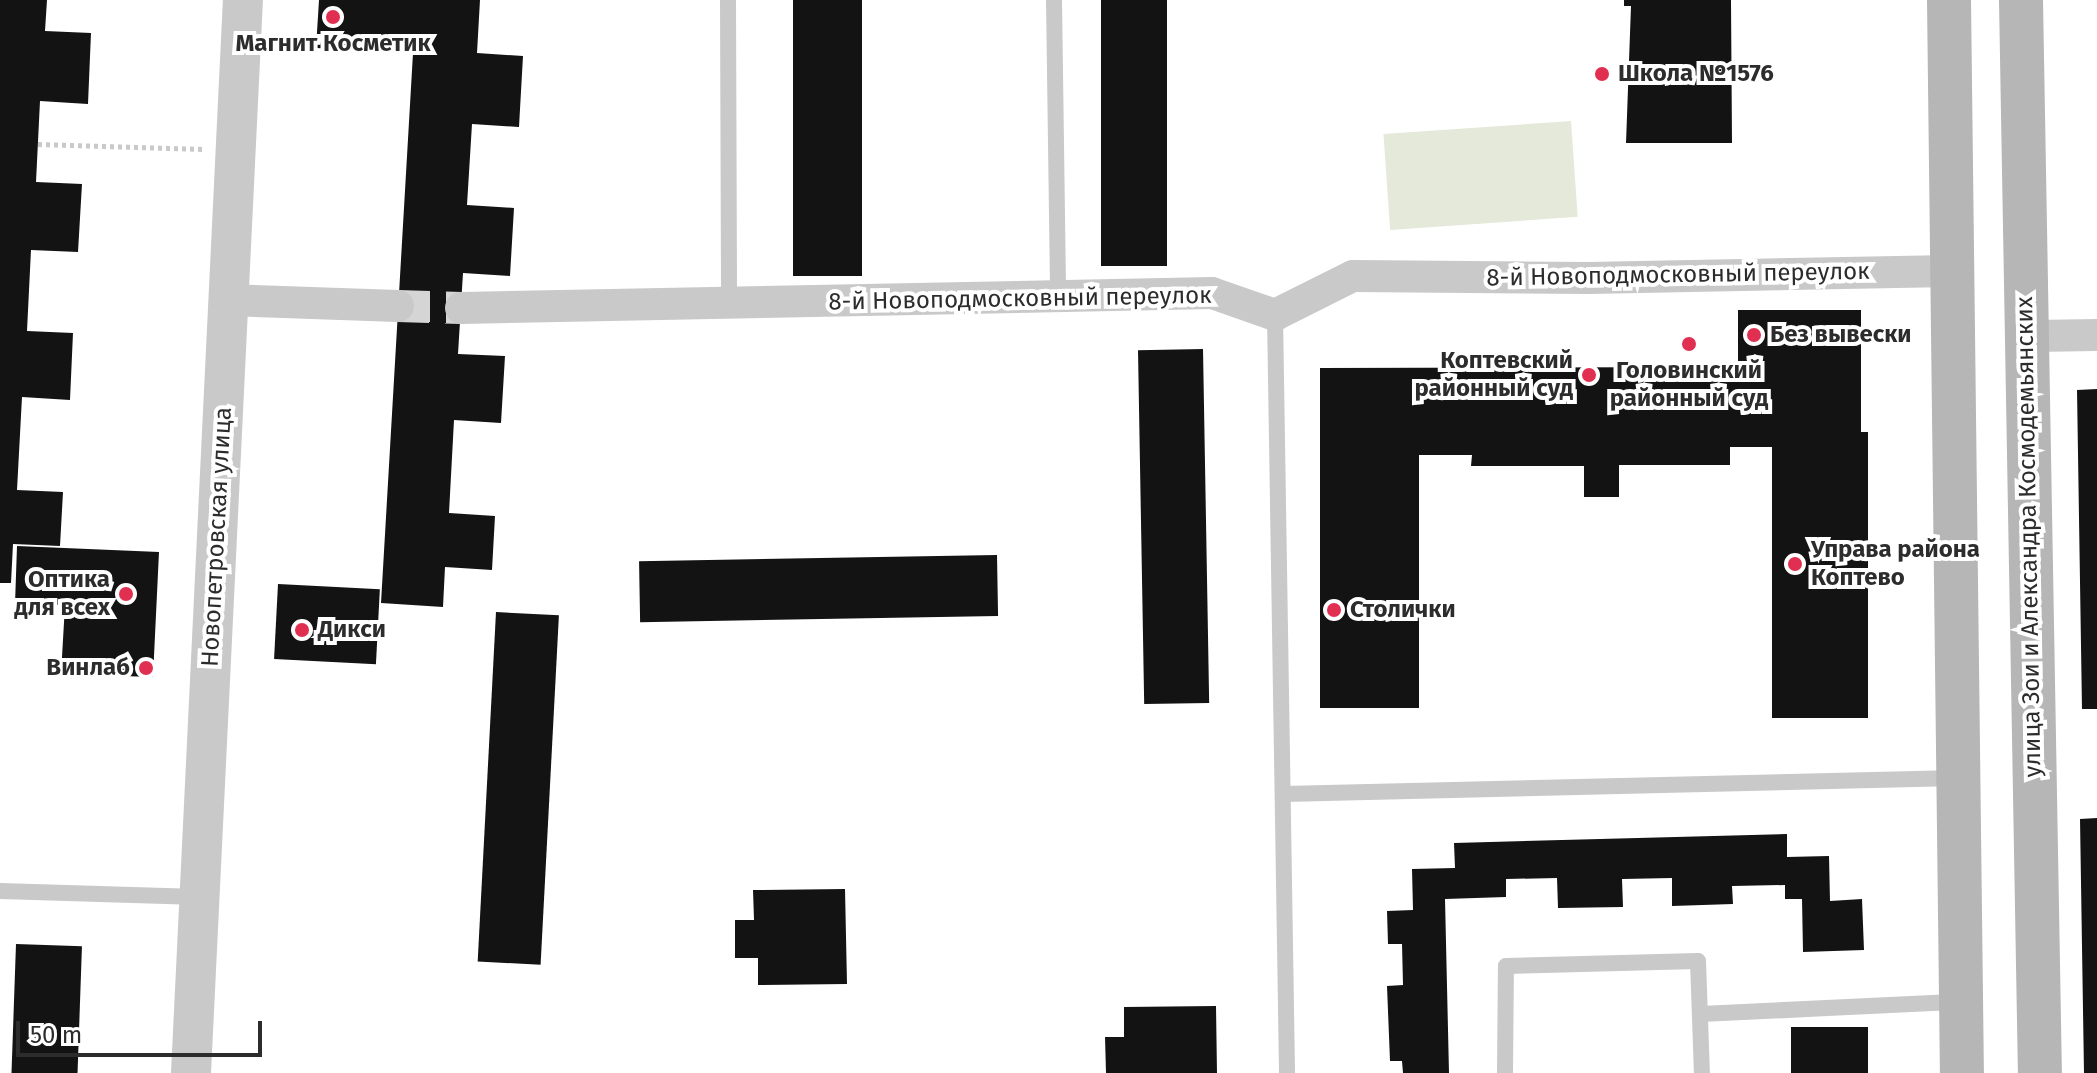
<!DOCTYPE html>
<html>
<head>
<meta charset="utf-8">
<style>
	body { margin:0 }
	#map { position:relative; width:2097px; height:1073px; overflow:hidden; background:#fff; font-family:"Fira Sans",sans-serif }
	div>[style] { position:absolute }
	.green>* { inset:0; background:#e4e9d9; transform-origin:0 0 }
	.building>* { inset:0; background:#131313; transform-origin:0 0 }
	.minor-tunnel>* { height:32px; margin-top:-16px; transform-origin:0; background:repeating-linear-gradient(90deg,#d5d5d5 0 32px,transparent 0 48px) }
	.path>* { height:5px; margin-top:-2.5px; transform-origin:0; background:repeating-linear-gradient(90deg,#c9c9c9 0 4px,transparent 0 8px) }
	.service>* { height:16px; margin:-8px; padding:0 8px; transform-origin:8px; border-radius:8px; background:#c9c9c9 }
	.minor>* { height:32px; margin:-16px; padding:0 16px; transform-origin:16px; border-radius:16px; background:#c9c9c9 }
	.tertiary>* { height:40px; margin:-20px; padding:0 20px; transform-origin:20px; border-radius:20px; background:#c9c9c9 }
	.secondary>* { height:44px; margin:-22px; padding:0 22px; transform-origin:22px; border-radius:22px; background:#b6b6b6 }
	.dots>* { width:22px; height:22px; translate:-50% -50%; box-sizing:border-box; border:4px solid #fff; border-radius:50% }
	span { translate:-50% -50%; white-space:nowrap; text-align:center; line-height:1.15; -webkit-text-stroke:8px #fff; paint-order:stroke }
	.poi-label { font-size:24px; color:#2c2c2c; font-weight:700 }
	.left { translate:0 -50%; text-align:left }
	.right { translate:-100% -50%; text-align:right }
	.street-label { font-size:24px; color:#2c2c2c }
	.scale { position:absolute; left:16px; top:1021px; width:246px; height:36px; box-sizing:border-box; border:4px solid #2c2c2c; border-top:0; padding-left:10px; font-size:24px; line-height:28px; white-space:nowrap; color:#2c2c2c; -webkit-text-stroke:6px #fff; paint-order:stroke }
</style>
</head>
<body>
<div id="map">
	<div class="green">
		<div style="left:1571px;top:121px;width:96px;height:188px;rotate:86deg"></div>
	</div>
	<div class="building">
		<div style="clip-path:polygon(0 0,47px 0,45px 31px,91px 33px,88px 104px,40px 101px,36px 182px,82px 184px,78px 252px,31px 250px,27px 331px,73px 333px,70px 400px,22px 397px,17px 490px,63px 492px,60px 546px,13px 544px,11px 583px,0 583px)"></div>
		<div style="clip-path:polygon(319px 0,480px 0,477px 53px,523px 56px,519px 127px,472px 124px,467px 205px,514px 208px,510px 276px,463px 273px,458px 354px,505px 356px,501px 423px,454px 420px,449px 513px,495px 516px,492px 570px,445px 567px,443px 607px,381px 603px,413px 53px,316px 48px)"></div>
		<div style="left:793px;top:0;width:69px;height:276px"></div>
		<div style="left:1101px;top:0;width:66px;height:266px"></div>
		<div style="clip-path:polygon(1624px 0,1731px 0,1732px 143px,1626px 143px,1631px 6px,1624px 6px)"></div>
		<div style="clip-path:polygon(1738px 310px,1861px 310px,1861px 432px,1868px 432px,1868px 718px,1772px 718px,1772px 447px,1730px 447px,1730px 465px,1619px 465px,1619px 497px,1584px 497px,1584px 466px,1471px 466px,1472px 455px,1419px 455px,1419px 708px,1320px 708px,1320px 368px,1738px 367px)"></div>
		<div style="left:1203px;top:349px;width:354px;height:65px;rotate:89deg"></div>
		<div style="clip-path:polygon(2097px 389px,2097px 709px,2082px 709px,2077px 390px)"></div>
		<div style="clip-path:polygon(17px 546px,159px 552px,153px 677px,61px 674px,65px 605px,15px 604px)"></div>
		<div style="left:997px;top:555px;width:61px;height:358px;rotate:89deg"></div>
		<div style="left:278px;top:584px;width:102px;height:75px;rotate:3deg"></div>
		<div style="left:496px;top:612px;width:63px;height:350px;rotate:3deg"></div>
		<div style="clip-path:polygon(2097px 818px,2097px 1073px,2084px 1073px,2080px 819px)"></div>
		<div style="clip-path:polygon(1787px 834px,1787px 857px,1829px 856px,1830px 901px,1862px 899px,1864px 950px,1803px 952px,1802px 899px,1785px 899px,1785px 885px,1732px 886px,1733px 904px,1672px 906px,1672px 878px,1622px 879px,1623px 907px,1558px 908px,1557px 878px,1506px 879px,1506px 897px,1445px 899px,1449px 1073px,1403px 1073px,1402px 1061px,1390px 1061px,1387px 986px,1403px 985px,1402px 944px,1388px 944px,1387px 911px,1413px 910px,1412px 869px,1455px 868px,1454px 843px)"></div>
		<div style="clip-path:polygon(845px 889px,847px 984px,758px 985px,758px 958px,735px 958px,735px 920px,754px 920px,753px 890px)"></div>
		<div style="left:16px;top:944px;width:66px;height:129px;rotate:2deg"></div>
		<div style="clip-path:polygon(1216px 1006px,1217px 1073px,1106px 1073px,1105px 1037px,1124px 1037px,1124px 1007px)"></div>
		<div style="left:1868px;top:1027px;width:46px;height:77px;rotate:90deg"></div>
	</div>
	<div class="minor-tunnel">
		<div style="left:398px;top:306px;width:63px;rotate:1.8deg"></div>
	</div>
	<div class="path">
		<div style="left:38px;top:144px;width:165px;rotate:1.7deg"></div>
	</div>
	<div class="service">
		<div style="left:728px;top:0;width:302px;rotate:89.8deg"></div>
		<div style="left:1054px;top:0;width:299px;rotate:89.2deg"></div>
		<div style="left:1275px;top:315px;width:758px;rotate:89.09deg"></div>
		<div style="left:1284px;top:794px;width:674px;rotate:-1.36deg"></div>
		<div style="left:0;top:891px;width:199px;rotate:1.7deg"></div>
		<div style="left:1701px;top:1014px;width:258px;rotate:-2.7deg"></div>
		<div style="left:1505px;top:1073px;width:107px;rotate:-89.5deg"></div>
		<div style="left:1506px;top:966px;width:192px;rotate:-1.5deg"></div>
		<div style="left:1698px;top:961px;width:112px;rotate:88deg"></div>
	</div>
	<div class="minor">
		<div style="left:228px;top:300px;width:170px;rotate:2deg"></div>
		<div style="left:461px;top:308px;width:751px;rotate:-1.14deg"></div>
		<div style="left:1212px;top:293px;width:67px;rotate:19.2deg"></div>
		<div style="left:1275px;top:315px;width:87px;rotate:-26.6deg"></div>
		<div style="left:1353px;top:276px;width:236px;rotate:0.5deg"></div>
		<div style="left:1589px;top:278px;width:361px;rotate:-1.1deg"></div>
		<div style="left:2025px;top:336px;width:72px;rotate:-0.8deg"></div>
	</div>
	<div class="tertiary">
		<div style="left:191px;top:1073px;width:1074px;rotate:-87.23deg"></div>
	</div>
	<div class="secondary">
		<div style="left:1949px;top:0;width:1073px;rotate:89.31deg"></div>
		<div style="left:2021px;top:0;width:1073px;rotate:88.99deg"></div>
	</div>
	<div class="dots">
		<div style="left:333px;top:17px;background:#e12f51"></div>
		<div style="left:1602px;top:74px;background:#e12f51"></div>
		<div style="left:1754px;top:335px;background:#e12f51"></div>
		<div style="left:1689px;top:344px;background:#e12f51"></div>
		<div style="left:1589px;top:375px;background:#e12f51"></div>
		<div style="left:1795px;top:564px;background:#e12f51"></div>
		<div style="left:126px;top:594px;background:#e12f51"></div>
		<div style="left:1334px;top:610px;background:#e12f51"></div>
		<div style="left:302px;top:630px;background:#e12f51"></div>
		<div style="left:146px;top:668px;background:#e12f51"></div>
	</div>
	<div class="poi-label">
		<span style="left:333px;top:44px">Магнит Косметик</span>
		<span class="left" style="left:1618px;top:74px">Школа №1576</span>
		<span class="left" style="left:1770px;top:335px">Без вывески</span>
		<span class="right" style="left:1573px;top:375px">Коптевский<br>районный суд</span>
		<span style="left:1689px;top:385px">Головинский<br>районный суд</span>
		<span class="left" style="left:1811px;top:564px">Управа района<br>Коптево</span>
		<span class="right" style="left:110px;top:594px">Оптика<br>для всех</span>
		<span class="left" style="left:1350px;top:610px">Столички</span>
		<span class="left" style="left:318px;top:630px">Дикси</span>
		<span class="right" style="left:130px;top:668px">Винлаб</span>
	</div>
	<div class="street-label">
		<span style="left:1678px;top:275px;rotate:-1deg">8-й Новоподмосковный переулок</span>
		<span style="left:1020px;top:299px;rotate:-1deg">8-й Новоподмосковный переулок</span>
		<span style="left:217px;top:537px;rotate:-87deg">Новопетровская улица</span>
		<span style="left:2029px;top:537px;rotate:-91deg">улица Зои и Александра Космодемьянских</span>
	</div>
	<div class="scale">50 m</div>
</div>
</body>
</html>
